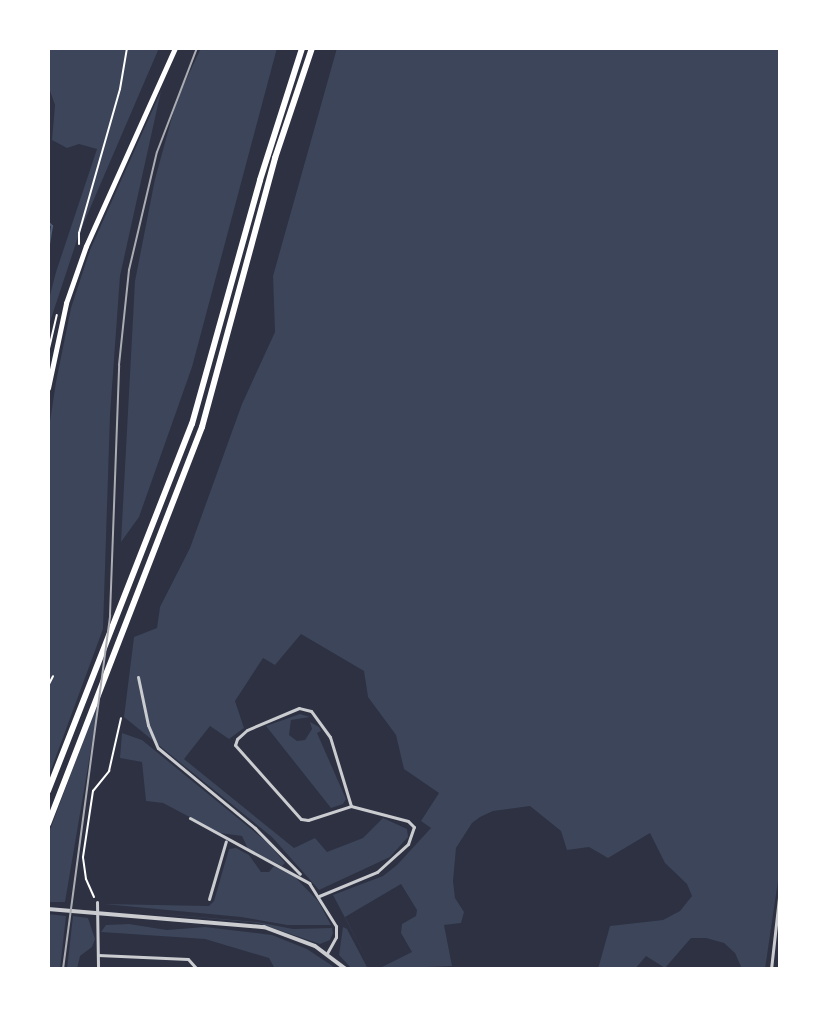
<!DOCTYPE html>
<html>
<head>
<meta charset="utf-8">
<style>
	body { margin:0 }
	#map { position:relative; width:828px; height:1017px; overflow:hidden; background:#2d3142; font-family:Ubuntu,sans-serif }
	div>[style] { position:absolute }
	.green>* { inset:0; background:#3c4559 }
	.stream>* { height:2px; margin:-1px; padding:0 1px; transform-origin:1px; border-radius:1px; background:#4f5d75 }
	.path>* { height:2px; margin:-1px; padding:0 1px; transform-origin:1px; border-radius:1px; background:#fff }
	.minor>* { height:3px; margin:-1.5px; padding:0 1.5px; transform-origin:1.5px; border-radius:1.5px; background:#caccd0 }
	.tertiary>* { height:4px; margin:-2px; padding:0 2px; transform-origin:2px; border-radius:2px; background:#caccd0 }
	.secondary>* { height:5px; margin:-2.5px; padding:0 2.5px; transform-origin:2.5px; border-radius:2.5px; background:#fff }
	.motorway>* { height:6px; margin:-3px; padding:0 3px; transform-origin:3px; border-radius:3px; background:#fff }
	.rail>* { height:2px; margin:-1px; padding:0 1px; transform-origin:1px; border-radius:1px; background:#abadb3 }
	span { translate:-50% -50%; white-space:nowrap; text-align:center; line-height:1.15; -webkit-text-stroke:6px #fff; paint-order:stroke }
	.frame { position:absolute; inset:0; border:50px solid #fff; pointer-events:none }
</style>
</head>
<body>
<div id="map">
	<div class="green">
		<div style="clip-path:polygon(48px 48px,159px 48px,79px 234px,48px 328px,48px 303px,56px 272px,97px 149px,79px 144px,67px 148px,52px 140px,55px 105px,48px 85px)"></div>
		<div style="clip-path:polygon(201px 48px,277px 48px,192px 367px,139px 517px,121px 542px,135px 281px,155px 179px,177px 99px)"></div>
		<div style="clip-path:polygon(337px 48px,780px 48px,780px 867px,765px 969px,742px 969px,735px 953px,724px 943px,706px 938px,691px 938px,665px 968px,646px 956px,635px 969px,598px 969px,610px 926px,663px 920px,680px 911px,692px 896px,687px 884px,665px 863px,650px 833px,608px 858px,589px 847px,567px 850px,561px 831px,530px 806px,493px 811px,480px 817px,472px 823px,456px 848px,453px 881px,455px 898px,464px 912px,461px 923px,444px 925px,452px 966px,378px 969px,412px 952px,401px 933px,402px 924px,416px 916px,417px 910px,401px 884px,345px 917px,372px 969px,333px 895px,383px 876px,397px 865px,431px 828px,421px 821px,439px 793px,404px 769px,396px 735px,368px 697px,364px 671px,301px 634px,275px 665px,263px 658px,235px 701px,244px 728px,229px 739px,210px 726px,184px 759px,294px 848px,315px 838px,327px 852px,363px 838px,383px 818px,407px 829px,408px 837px,390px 857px,319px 890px,272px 837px,124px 717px,134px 637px,157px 628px,160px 607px,190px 548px,242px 404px,275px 332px,273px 276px)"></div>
		<div style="clip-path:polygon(161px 91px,120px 276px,110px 415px,103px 629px,48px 778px,48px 435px,56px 382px,71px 308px,90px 250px)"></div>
		<div style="clip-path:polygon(100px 696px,65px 902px,48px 902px,48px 835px)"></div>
		<div style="clip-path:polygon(300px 714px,310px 717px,291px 720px,289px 735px,297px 741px,305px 740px,312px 729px,310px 722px,319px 727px,321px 731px,317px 733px,346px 799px,343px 804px,331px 808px,266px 726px)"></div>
		<div style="clip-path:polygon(122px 733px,142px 740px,267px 842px,285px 863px,282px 866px,248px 849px,242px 836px,220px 833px,163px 803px,146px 801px,142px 762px,120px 758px)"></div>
		<div style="clip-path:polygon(236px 848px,249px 855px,261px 872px,269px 872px,274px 866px,295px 877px,318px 901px,331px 925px,287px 925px,241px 917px,104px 904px,209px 906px,214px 901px,229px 849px)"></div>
		<div style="clip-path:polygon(142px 912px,257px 922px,293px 929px,332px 928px,333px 933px,330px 940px,320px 944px,258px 923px)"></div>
		<div style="clip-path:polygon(48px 914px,66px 916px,60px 969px,48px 969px)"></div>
		<div style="clip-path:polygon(73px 916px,88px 918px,95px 939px,92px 947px,80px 956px,77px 969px,67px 969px)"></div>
		<div style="clip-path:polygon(129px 924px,167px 930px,205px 927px,272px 935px,307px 949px,337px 969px,275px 969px,269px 958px,205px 939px,101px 932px,106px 925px)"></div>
		<div style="clip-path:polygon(343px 927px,347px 929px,368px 969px,352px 969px,339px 955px)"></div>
	</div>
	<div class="stream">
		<div style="left:48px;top:222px;width:6px;rotate:45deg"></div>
		<div style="left:52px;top:226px;width:24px;rotate:99deg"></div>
	</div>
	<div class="path">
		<div style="left:79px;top:244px;width:11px;rotate:-90deg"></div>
		<div style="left:79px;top:233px;width:150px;rotate:-74.1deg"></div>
		<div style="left:120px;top:89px;width:42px;rotate:-80.3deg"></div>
		<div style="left:48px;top:353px;width:39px;rotate:-77deg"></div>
		<div style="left:48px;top:686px;width:11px;rotate:-63deg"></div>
		<div style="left:94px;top:897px;width:20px;rotate:-114deg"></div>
		<div style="left:86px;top:879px;width:22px;rotate:-98deg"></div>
		<div style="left:83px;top:857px;width:67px;rotate:-81.4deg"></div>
		<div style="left:93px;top:791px;width:26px;rotate:-51deg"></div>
		<div style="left:109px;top:771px;width:54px;rotate:-77.2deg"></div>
	</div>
	<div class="minor">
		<div style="left:138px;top:677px;width:49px;rotate:78.2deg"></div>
		<div style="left:148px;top:725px;width:25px;rotate:67deg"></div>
		<div style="left:158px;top:748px;width:126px;rotate:39.5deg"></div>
		<div style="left:255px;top:828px;width:64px;rotate:45.6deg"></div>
		<div style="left:190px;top:818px;width:136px;rotate:28.6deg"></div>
		<div style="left:309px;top:883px;width:51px;rotate:57.9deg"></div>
		<div style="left:336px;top:926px;width:11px;rotate:90deg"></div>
		<div style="left:336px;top:937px;width:18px;rotate:119deg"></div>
		<div style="left:319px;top:896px;width:63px;rotate:-22.5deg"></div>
		<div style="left:377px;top:872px;width:42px;rotate:-42.1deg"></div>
		<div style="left:408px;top:844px;width:18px;rotate:-71deg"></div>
		<div style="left:414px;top:827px;width:8px;rotate:-135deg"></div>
		<div style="left:408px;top:821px;width:59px;rotate:-165.3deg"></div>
		<div style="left:351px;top:806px;width:72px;rotate:-106.9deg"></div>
		<div style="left:330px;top:737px;width:32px;rotate:-126deg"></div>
		<div style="left:311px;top:711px;width:12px;rotate:-166deg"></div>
		<div style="left:299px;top:708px;width:56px;rotate:157.1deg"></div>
		<div style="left:247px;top:730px;width:13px;rotate:138deg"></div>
		<div style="left:237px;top:739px;width:6px;rotate:108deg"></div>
		<div style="left:235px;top:745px;width:99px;rotate:48.3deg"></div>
		<div style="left:301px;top:819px;width:7px;rotate:8deg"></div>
		<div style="left:308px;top:820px;width:45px;rotate:-18deg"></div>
		<div style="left:209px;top:899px;width:60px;rotate:-73.7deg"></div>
		<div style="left:97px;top:902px;width:67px;rotate:89.1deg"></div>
		<div style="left:98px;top:955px;width:90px;rotate:2.5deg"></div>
		<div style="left:188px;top:959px;width:13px;rotate:48deg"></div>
		<div style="left:771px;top:969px;width:81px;rotate:-83.6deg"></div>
	</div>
	<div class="tertiary">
		<div style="left:48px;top:909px;width:217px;rotate:4.8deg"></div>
		<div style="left:264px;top:927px;width:54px;rotate:20.4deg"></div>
		<div style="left:315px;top:946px;width:39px;rotate:37deg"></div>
	</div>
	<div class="secondary">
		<div style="left:48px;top:388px;width:87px;rotate:-78deg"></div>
		<div style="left:66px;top:303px;width:60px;rotate:-70.7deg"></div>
		<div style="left:86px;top:246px;width:217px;rotate:-65.8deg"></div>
	</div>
	<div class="motorway">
		<div style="left:48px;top:791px;width:394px;rotate:-68.6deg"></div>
		<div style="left:192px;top:424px;width:253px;rotate:-74.4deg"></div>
		<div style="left:260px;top:180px;width:139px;rotate:-72.3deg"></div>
		<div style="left:48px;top:824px;width:426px;rotate:-68.8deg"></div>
		<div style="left:202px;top:427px;width:279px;rotate:-74.8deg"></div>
		<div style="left:275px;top:158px;width:116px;rotate:-71.4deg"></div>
	</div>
	<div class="rail">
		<div style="left:63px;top:969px;width:357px;rotate:-82.4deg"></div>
		<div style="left:110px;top:615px;width:250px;rotate:-87.9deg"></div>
		<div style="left:119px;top:365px;width:96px;rotate:-84deg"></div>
		<div style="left:129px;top:270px;width:121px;rotate:-76.7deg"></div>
		<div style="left:157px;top:152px;width:111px;rotate:-69deg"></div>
	</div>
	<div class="frame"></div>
</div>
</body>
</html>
